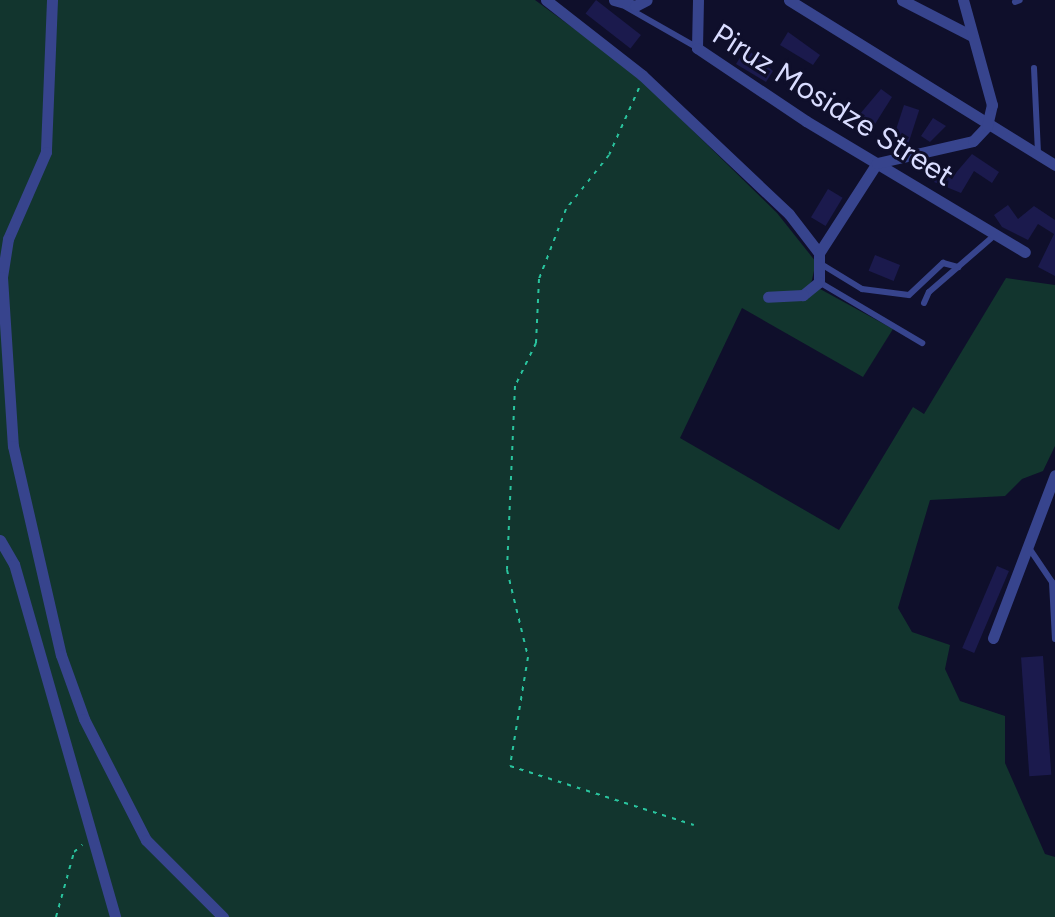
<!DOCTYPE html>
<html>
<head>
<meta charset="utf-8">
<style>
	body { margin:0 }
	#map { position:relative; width:1055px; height:917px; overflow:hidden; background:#0f0f2b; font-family:Figtree,sans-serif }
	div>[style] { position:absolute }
	.green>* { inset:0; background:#12352e }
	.building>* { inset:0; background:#1b1a4d; transform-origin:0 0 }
	.path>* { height:2px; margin-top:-1px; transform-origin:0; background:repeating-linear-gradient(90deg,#29c49e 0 4px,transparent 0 10px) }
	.service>* { height:6px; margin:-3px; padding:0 3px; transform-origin:3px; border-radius:3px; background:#37448d }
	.minor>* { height:11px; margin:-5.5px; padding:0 5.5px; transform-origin:5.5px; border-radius:5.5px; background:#37448d }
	span { translate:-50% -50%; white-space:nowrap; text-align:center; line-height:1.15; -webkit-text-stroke:6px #0f0f2b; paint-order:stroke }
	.street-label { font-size:30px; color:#d9dcff }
</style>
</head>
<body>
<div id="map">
	<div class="green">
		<div style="clip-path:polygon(0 0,535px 0,633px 72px,777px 213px,816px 262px,811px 284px,893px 329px,863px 377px,742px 308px,680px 438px,839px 530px,913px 407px,924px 414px,1006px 278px,1055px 285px,1055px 446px,1043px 471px,1022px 479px,1005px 496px,930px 500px,898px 608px,912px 632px,950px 645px,945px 669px,960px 701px,1005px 716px,1005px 763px,1045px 854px,1055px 857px,1055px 917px,0 917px)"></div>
	</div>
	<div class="building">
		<div style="left:596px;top:0;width:57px;height:17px;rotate:38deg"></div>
		<div style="clip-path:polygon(788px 32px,820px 55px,813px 65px,780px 45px)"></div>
		<div style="clip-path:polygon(746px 48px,773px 71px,766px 82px,736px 64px)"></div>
		<div style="clip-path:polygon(881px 89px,892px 97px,870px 132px,854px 121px)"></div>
		<div style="left:904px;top:105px;width:16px;height:41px;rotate:18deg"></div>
		<div style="clip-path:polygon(933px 118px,946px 126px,930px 142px,921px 136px)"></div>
		<div style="clip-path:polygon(972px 154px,999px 172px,992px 183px,974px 171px,961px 193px,934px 182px,942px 168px,954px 175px)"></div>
		<div style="left:828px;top:189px;width:17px;height:33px;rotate:31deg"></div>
		<div style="clip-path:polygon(1008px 205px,1018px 219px,1034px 206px,1055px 220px,1055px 276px,1038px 267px,1054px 234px,1038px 224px,1028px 240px,1002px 227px,994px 215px)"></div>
		<div style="left:875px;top:255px;width:27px;height:17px;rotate:22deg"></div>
		<div style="left:997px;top:566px;width:13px;height:89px;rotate:23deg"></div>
		<div style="left:1043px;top:656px;width:119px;height:22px;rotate:86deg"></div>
	</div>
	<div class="path">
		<div style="left:639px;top:88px;width:73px;rotate:114.1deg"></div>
		<div style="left:609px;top:155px;width:69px;rotate:128.5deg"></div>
		<div style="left:566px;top:209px;width:75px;rotate:111.1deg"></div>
		<div style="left:539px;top:279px;width:64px;rotate:92.7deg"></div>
		<div style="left:536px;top:343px;width:48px;rotate:116deg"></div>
		<div style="left:515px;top:386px;width:184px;rotate:92.5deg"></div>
		<div style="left:507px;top:570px;width:89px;rotate:76.4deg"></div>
		<div style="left:528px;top:657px;width:110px;rotate:99.4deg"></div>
		<div style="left:510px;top:766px;width:193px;rotate:17.8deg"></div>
		<div style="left:56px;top:917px;width:67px;rotate:-74.5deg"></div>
		<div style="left:74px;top:852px;width:11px;rotate:-41deg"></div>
	</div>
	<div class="service">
		<div style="left:1015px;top:2px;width:5px;rotate:-22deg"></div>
		<div style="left:626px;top:7px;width:81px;rotate:29.7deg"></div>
		<div style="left:1034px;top:68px;width:84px;rotate:87.3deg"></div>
		<div style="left:821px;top:264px;width:48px;rotate:31.4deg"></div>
		<div style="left:862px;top:289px;width:47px;rotate:7.3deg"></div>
		<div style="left:909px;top:295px;width:47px;rotate:-43.3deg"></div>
		<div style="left:943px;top:263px;width:16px;rotate:15deg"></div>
		<div style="left:819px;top:282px;width:120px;rotate:30.6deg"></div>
		<div style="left:924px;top:303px;width:12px;rotate:-66deg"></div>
		<div style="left:929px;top:292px;width:89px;rotate:-40.9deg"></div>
		<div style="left:1029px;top:548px;width:41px;rotate:55.9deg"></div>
		<div style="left:1052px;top:582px;width:57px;rotate:87deg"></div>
	</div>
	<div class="minor">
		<div style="left:52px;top:0;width:152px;rotate:92.3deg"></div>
		<div style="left:46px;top:152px;width:95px;rotate:113.6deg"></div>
		<div style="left:8px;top:239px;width:38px;rotate:99deg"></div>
		<div style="left:2px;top:277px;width:169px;rotate:86.3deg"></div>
		<div style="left:13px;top:446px;width:214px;rotate:77.1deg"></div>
		<div style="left:61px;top:655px;width:68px;rotate:70.2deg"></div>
		<div style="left:84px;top:719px;width:136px;rotate:62.9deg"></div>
		<div style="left:146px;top:840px;width:109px;rotate:45deg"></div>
		<div style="left:546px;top:0;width:122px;rotate:38deg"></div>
		<div style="left:642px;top:75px;width:202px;rotate:43.4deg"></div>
		<div style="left:789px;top:214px;width:49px;rotate:52.4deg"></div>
		<div style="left:819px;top:253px;width:29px;rotate:90deg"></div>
		<div style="left:819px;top:282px;width:21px;rotate:141deg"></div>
		<div style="left:803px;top:295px;width:35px;rotate:177deg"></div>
		<div style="left:614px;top:0;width:22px;rotate:16deg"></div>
		<div style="left:635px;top:6px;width:13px;rotate:-27deg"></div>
		<div style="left:698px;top:0;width:48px;rotate:91.2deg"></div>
		<div style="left:697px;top:48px;width:131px;rotate:33.8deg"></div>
		<div style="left:806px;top:121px;width:255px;rotate:30.9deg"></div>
		<div style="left:789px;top:0;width:313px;rotate:31.8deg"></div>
		<div style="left:902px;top:0;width:79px;rotate:27.2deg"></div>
		<div style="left:819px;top:253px;width:107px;rotate:-57.2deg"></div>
		<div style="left:877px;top:163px;width:98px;rotate:-12.9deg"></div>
		<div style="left:973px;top:141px;width:21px;rotate:-47deg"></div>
		<div style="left:987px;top:126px;width:22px;rotate:-77deg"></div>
		<div style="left:992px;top:105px;width:109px;rotate:-105.4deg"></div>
		<div style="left:0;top:540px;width:28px;rotate:60deg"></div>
		<div style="left:14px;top:564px;width:367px;rotate:74deg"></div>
		<div style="left:993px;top:638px;width:174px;rotate:-69.2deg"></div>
	</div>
	<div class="street-label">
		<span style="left:833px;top:105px;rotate:32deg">Piruz Mosidze Street</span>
	</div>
</div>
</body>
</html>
